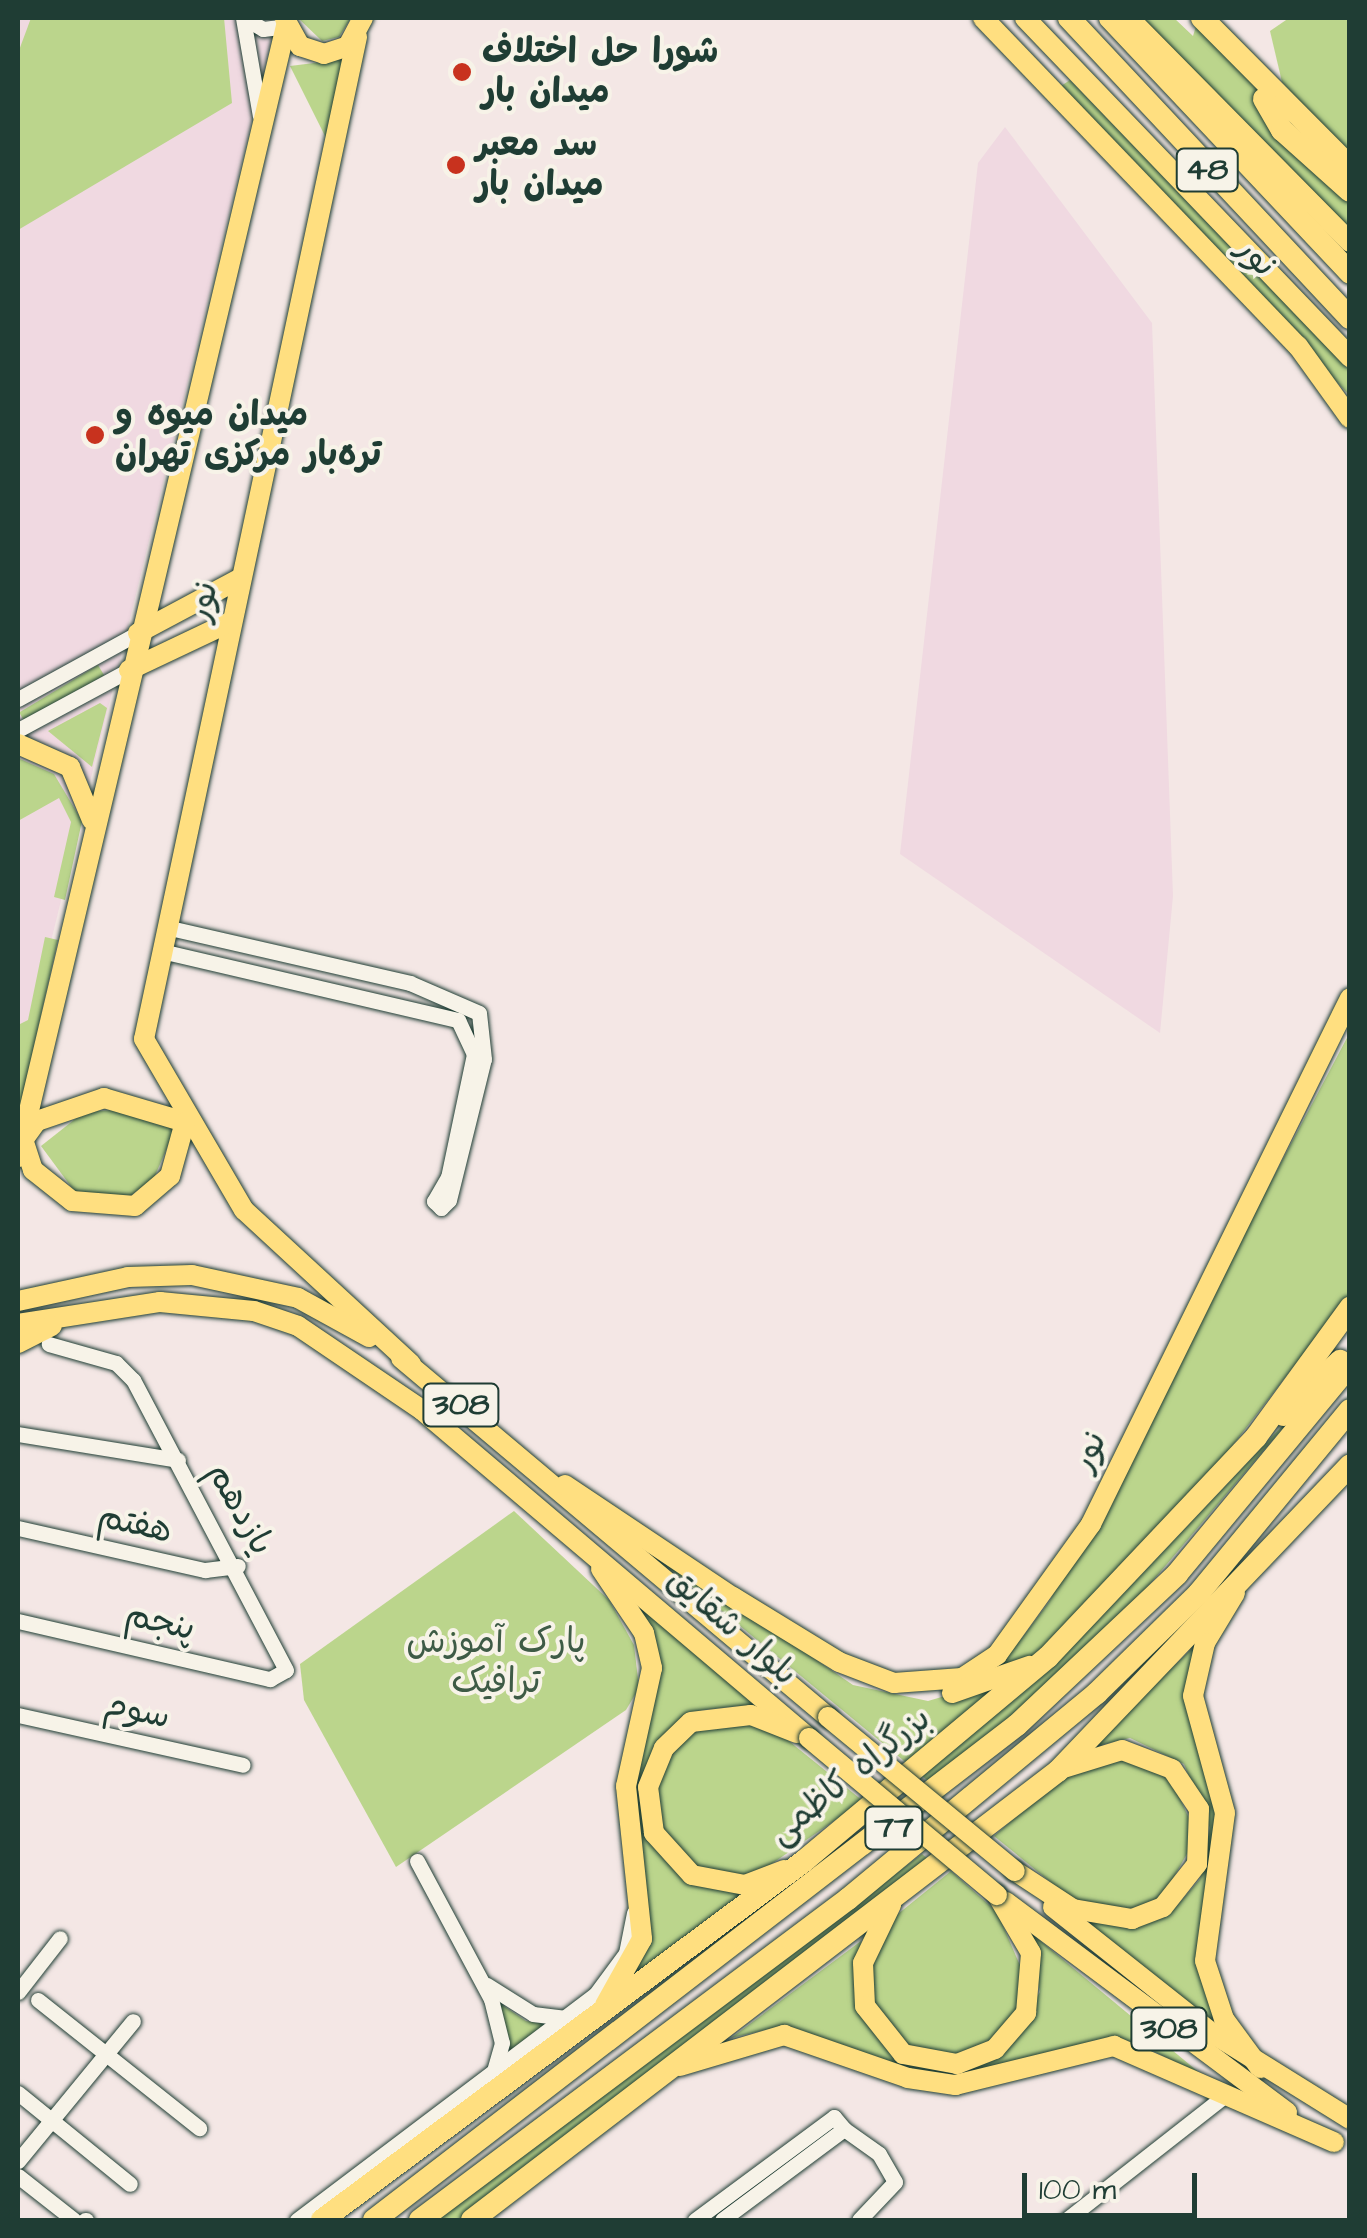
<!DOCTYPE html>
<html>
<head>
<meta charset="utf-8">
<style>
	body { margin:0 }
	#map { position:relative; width:1367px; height:2238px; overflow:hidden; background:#f4e7e5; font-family:"Architects Daughter","Playpen Sans Arabic",sans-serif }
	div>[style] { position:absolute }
	.built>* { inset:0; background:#f0d9e1 }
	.green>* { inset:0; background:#bbd58c; transform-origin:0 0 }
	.roads { filter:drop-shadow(0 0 2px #1f3d34) drop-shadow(0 0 2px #1f3d34) }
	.minor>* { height:15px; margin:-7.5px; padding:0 7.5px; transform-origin:7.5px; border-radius:7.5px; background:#f7f3e8 }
	.major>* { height:20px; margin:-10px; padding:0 10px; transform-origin:10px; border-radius:10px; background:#ffdf80 }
	.highway>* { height:22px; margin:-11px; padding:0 11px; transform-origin:11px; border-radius:11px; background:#ffdf80 }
	.bridges { filter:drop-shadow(0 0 2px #1f3d34) drop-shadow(0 0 2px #1f3d34) }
	.major-bridge>* { height:20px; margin:-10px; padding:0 10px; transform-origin:10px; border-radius:10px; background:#ffdf80 }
	.dots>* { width:28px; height:28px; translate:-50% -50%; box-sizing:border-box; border:5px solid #f7f3e8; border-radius:50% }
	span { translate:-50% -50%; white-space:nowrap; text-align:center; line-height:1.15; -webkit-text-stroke:8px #f7f3e8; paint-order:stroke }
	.shield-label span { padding:2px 8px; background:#f7f3e8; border:2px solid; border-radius:8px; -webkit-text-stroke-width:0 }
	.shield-label { font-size:32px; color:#1f3d34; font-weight:700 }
	.poi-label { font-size:35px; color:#1f3d34; font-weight:700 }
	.left { translate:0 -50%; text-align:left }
	.street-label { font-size:35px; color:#1f3d34 }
	.park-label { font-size:35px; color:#3e5b46 }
	.frame { position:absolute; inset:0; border:20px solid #1f3d34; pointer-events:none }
	.scale { position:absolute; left:1022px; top:2173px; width:175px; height:45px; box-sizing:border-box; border:5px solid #1f3d34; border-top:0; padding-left:12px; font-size:30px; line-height:35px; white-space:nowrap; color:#1f3d34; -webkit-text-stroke:8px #f7f3e8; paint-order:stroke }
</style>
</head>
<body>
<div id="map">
	<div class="built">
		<div style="clip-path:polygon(18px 18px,277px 18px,18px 1076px)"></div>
		<div style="clip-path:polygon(1005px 127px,1152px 323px,1173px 896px,1160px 1033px,900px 854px,978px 163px)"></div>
	</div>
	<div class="green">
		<div style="clip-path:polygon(31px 18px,224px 18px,232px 103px,18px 230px,18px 53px)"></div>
		<div style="clip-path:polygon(298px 18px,351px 18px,339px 37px,322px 41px)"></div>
		<div style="clip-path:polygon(1135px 18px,1174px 18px,1193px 36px,1196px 26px,1349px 176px,1349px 232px)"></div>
		<div style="clip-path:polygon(1289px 18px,1349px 18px,1349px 158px,1282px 82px,1270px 31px)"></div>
		<div style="clip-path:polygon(346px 59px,332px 150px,290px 66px)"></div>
		<div style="clip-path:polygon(1070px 80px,1349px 370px,1349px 395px,1061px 86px)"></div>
		<div style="left:98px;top:665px;width:12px;height:92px;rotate:59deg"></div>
		<div style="clip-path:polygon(100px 703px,107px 708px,92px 767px,48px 731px)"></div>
		<div style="clip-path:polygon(18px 758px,54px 774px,82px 821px,65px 900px,54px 897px,71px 822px,59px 798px,18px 821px)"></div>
		<div style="clip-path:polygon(45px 937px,58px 940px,18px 1116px,18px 1025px,28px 1020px)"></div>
		<div style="clip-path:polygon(1349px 1034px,1349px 1295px,1188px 1503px,1108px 1590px,1021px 1666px,922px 1689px,1022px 1638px,1049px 1602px)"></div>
		<div style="clip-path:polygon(127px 1109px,176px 1127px,154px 1178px,130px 1196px,75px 1192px,41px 1146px,84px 1112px)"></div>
		<div style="clip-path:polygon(1304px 1403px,1116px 1624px,932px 1784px,921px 1775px,1097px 1621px)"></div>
		<div style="clip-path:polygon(514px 1511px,609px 1600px,634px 1645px,639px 1688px,626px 1710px,396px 1867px,304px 1700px,300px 1664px)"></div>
		<div style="clip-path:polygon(615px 1523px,853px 1685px,928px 1701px,1023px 1673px,909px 1765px)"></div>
		<div style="clip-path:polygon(627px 1593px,776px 1719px,740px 1706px,702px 1710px,657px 1745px,653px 1846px,674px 1870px,753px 1889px,629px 1982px,650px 1932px,633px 1782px,657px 1681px)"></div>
		<div style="clip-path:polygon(1200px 1641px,1188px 1713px,1217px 1811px,1197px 1955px,1219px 2030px,1073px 1916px,1135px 1927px,1175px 1908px,1200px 1879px,1210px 1828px,1184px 1764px,1130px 1738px,1088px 1748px)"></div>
		<div style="clip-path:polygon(735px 1720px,779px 1733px,863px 1801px,754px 1876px,701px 1872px,675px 1852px,658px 1819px,657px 1784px,671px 1752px,691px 1733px)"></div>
		<div style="clip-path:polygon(1120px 1755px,1171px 1779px,1197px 1836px,1161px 1900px,1129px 1913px,1080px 1906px,994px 1836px,1061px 1778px)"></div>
		<div style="clip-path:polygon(922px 1854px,934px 1864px,825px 1949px,461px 2220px,437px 2220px)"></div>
		<div style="clip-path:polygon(951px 1871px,997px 1912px,1025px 1977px,1015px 2018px,988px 2046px,944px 2057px,900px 2042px,874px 2008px,870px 1965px,893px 1918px)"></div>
		<div style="clip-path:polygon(1026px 1929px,1207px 2079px,1140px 2044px,1101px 2039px,969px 2077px,907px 2071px,782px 2026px,731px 2038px,861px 1941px,856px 2006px,892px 2055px,941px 2071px,1004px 2052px,1040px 1992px)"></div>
		<div style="clip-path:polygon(495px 2000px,526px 2021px,552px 2025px,510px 2050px)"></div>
	</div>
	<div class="roads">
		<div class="minor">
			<div style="left:243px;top:18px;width:99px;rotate:80.2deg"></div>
			<div style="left:244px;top:18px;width:22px;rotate:30deg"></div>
			<div style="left:263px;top:29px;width:23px;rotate:-7deg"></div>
			<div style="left:18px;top:699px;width:137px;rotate:-28.8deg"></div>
			<div style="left:18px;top:730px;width:126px;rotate:-28.4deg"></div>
			<div style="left:161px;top:951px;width:305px;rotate:13.1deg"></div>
			<div style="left:458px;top:1020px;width:38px;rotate:65deg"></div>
			<div style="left:474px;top:1054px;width:126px;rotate:101.9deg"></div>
			<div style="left:448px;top:1177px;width:28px;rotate:120deg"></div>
			<div style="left:434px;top:1201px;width:10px;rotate:45deg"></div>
			<div style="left:441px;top:1208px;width:11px;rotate:-45deg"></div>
			<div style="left:449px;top:1200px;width:145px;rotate:-76.1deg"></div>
			<div style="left:484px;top:1059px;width:46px;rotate:-96.2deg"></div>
			<div style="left:479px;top:1013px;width:75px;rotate:-156.5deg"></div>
			<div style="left:410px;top:983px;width:250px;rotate:-167.1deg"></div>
			<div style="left:18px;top:1434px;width:162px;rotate:9.2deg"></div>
			<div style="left:18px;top:1528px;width:192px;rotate:12.7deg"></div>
			<div style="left:205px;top:1570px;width:33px;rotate:-7deg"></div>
			<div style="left:18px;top:1621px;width:259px;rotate:13deg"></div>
			<div style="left:270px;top:1679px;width:18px;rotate:-29deg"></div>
			<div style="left:286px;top:1670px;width:328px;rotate:-117.8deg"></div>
			<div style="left:133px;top:1380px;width:24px;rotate:-135deg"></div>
			<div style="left:116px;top:1363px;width:70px;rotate:-164.2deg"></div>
			<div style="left:18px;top:1715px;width:230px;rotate:12.5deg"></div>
			<div style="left:417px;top:1861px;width:157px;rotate:61.8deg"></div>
			<div style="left:491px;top:1999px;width:45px;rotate:76deg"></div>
			<div style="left:502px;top:2043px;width:29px;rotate:106deg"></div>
			<div style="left:487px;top:1985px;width:54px;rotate:32.2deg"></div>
			<div style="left:533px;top:2014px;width:35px;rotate:7deg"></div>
			<div style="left:18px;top:1992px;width:68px;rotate:-52.1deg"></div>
			<div style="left:38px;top:2000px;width:206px;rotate:38.5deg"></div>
			<div style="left:18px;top:2093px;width:144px;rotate:39.1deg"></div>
			<div style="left:844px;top:2129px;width:43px;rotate:35.5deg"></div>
			<div style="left:879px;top:2154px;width:32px;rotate:60deg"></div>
			<div style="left:895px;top:2182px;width:52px;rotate:133.5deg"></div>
			<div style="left:18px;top:2161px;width:181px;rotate:-50.6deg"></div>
			<div style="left:18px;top:2176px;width:71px;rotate:38.2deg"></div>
			<div style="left:85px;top:2220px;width:1px"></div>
			<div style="left:297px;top:2220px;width:373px;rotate:-37.1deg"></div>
			<div style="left:595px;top:1995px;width:52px;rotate:-53.6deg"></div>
			<div style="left:626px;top:1953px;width:41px;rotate:-78.7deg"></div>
			<div style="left:695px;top:2220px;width:173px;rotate:-36.5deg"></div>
			<div style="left:834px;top:2117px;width:16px;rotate:50deg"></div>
			<div style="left:844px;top:2129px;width:152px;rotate:143.3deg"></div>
			<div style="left:1066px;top:2220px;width:201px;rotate:-38.1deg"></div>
		</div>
		<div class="major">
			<div style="left:983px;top:18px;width:455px;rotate:46.2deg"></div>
			<div style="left:1298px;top:346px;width:89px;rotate:54.2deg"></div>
			<div style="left:1025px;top:18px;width:470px;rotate:46.2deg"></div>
			<div style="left:1129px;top:18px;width:315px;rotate:45.4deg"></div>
			<div style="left:285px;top:19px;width:31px;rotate:61deg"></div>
			<div style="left:300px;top:46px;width:25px;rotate:18deg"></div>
			<div style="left:324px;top:54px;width:25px;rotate:-18deg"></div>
			<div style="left:348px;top:46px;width:32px;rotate:-62deg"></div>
			<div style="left:357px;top:37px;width:1024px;rotate:102deg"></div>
			<div style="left:144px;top:1039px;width:198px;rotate:59.7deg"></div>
			<div style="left:244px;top:1210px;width:227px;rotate:42.7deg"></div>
			<div style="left:138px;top:633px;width:117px;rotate:-28.1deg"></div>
			<div style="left:129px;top:670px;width:114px;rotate:-25.4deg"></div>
			<div style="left:18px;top:744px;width:57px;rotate:23.9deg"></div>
			<div style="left:70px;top:767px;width:57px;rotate:67.5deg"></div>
			<div style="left:104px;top:1098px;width:84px;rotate:16.5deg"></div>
			<div style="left:185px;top:1122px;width:56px;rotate:105.5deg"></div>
			<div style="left:170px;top:1176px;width:46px;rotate:139.4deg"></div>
			<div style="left:135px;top:1206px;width:63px;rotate:-175.5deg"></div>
			<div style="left:72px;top:1201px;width:50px;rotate:-141.5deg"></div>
			<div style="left:33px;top:1170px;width:32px;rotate:-108deg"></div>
			<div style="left:23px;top:1140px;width:24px;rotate:-54deg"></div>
			<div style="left:37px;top:1121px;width:71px;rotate:-18.9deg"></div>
			<div style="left:18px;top:1157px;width:1162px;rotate:-76.67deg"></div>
			<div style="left:18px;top:1301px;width:113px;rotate:-12.3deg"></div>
			<div style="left:128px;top:1277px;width:64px;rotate:-1.8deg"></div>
			<div style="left:192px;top:1275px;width:108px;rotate:12.2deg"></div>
			<div style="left:298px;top:1298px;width:81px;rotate:28.8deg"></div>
			<div style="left:18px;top:1324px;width:144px;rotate:-8.8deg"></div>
			<div style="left:160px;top:1302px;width:94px;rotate:5.5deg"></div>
			<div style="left:254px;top:1311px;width:46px;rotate:18.8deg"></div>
			<div style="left:298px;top:1326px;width:150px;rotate:34.1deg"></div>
			<div style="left:422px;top:1410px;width:507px;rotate:40.28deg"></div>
			<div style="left:18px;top:1343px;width:38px;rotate:-27deg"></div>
			<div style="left:401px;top:1358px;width:558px;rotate:40.06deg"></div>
			<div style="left:565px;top:1485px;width:211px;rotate:33.8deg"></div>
			<div style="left:601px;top:1569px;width:77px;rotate:56.1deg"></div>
			<div style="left:644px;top:1633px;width:36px;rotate:77deg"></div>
			<div style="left:652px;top:1668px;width:121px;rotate:102.4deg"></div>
			<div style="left:626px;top:1786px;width:154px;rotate:84deg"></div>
			<div style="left:642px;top:1939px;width:76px;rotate:119.3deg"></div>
			<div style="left:1235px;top:1593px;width:58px;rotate:121deg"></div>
			<div style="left:1205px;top:1643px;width:54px;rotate:102.8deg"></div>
			<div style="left:1193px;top:1696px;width:121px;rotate:74.7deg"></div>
			<div style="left:1225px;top:1813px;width:149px;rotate:97.7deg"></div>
			<div style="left:1205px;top:1961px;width:61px;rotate:71.9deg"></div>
			<div style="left:1224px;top:2019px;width:61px;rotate:53.7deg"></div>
			<div style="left:733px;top:1597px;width:124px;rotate:31.5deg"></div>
			<div style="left:839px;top:1662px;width:59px;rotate:20.9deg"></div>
			<div style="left:894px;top:1683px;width:68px;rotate:-4.2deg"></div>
			<div style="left:962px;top:1678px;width:42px;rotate:-33.3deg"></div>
			<div style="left:997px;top:1655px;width:161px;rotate:-54.3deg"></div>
			<div style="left:1091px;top:1524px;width:586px;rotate:-63.78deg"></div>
			<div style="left:952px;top:1693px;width:82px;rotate:-19.3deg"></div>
			<div style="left:784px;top:1870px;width:42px;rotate:159deg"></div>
			<div style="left:745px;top:1885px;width:54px;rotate:-169.3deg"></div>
			<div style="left:692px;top:1875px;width:57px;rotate:-132.1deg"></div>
			<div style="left:654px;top:1833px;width:46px;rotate:-97.4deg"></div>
			<div style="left:648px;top:1787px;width:42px;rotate:-67.7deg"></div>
			<div style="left:664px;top:1748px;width:37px;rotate:-44deg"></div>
			<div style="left:691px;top:1722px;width:60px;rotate:-6.7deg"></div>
			<div style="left:751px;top:1715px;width:49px;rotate:21.4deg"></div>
			<div style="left:1015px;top:1871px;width:69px;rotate:33.2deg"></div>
			<div style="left:1073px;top:1909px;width:60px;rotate:9.6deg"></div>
			<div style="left:1132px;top:1919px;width:33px;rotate:-21deg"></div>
			<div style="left:1163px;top:1907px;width:55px;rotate:-51.7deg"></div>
			<div style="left:1197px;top:1864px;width:55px;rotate:-87.9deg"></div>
			<div style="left:1199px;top:1809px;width:48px;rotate:-124deg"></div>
			<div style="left:1172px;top:1769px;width:53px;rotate:-159.2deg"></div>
			<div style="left:1122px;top:1750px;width:61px;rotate:162.8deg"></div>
			<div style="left:1006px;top:1902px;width:351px;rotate:36.8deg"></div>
			<div style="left:891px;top:1905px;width:64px;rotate:115.8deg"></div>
			<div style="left:863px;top:1963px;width:43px;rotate:87.3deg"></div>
			<div style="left:865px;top:2006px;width:61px;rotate:51.6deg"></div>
			<div style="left:903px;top:2054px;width:55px;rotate:10.5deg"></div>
			<div style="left:957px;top:2064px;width:41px;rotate:-21.5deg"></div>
			<div style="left:995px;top:2049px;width:48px;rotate:-49.3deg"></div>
			<div style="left:1026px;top:2013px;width:60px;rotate:-85.2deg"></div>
			<div style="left:1031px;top:1953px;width:67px;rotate:-120.4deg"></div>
			<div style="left:1053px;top:1907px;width:203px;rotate:38.4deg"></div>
			<div style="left:1212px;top:2033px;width:163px;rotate:31.9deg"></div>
			<div style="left:680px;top:2066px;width:109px;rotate:-16.6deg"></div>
			<div style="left:784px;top:2035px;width:131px;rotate:19.1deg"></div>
			<div style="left:908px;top:2078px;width:48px;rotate:8.5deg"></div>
			<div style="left:955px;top:2085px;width:164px;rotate:-13.8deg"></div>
			<div style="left:1114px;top:2046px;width:240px;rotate:23.6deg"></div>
		</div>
		<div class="highway">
			<div style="left:1069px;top:18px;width:411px;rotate:46.9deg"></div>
			<div style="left:1110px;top:18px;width:350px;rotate:46.7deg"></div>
			<div style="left:1202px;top:18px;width:210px;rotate:45.2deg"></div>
			<div style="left:1264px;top:99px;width:36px;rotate:60deg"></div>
			<div style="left:1282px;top:130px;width:91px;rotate:41.9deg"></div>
			<div style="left:1284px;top:1415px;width:78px;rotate:-44deg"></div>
			<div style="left:322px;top:2220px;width:601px;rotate:-36.68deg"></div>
			<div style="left:804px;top:1861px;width:318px;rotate:-39.9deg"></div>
			<div style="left:1048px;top:1657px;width:303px;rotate:-46.6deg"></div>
			<div style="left:1256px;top:1437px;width:160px;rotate:-53.9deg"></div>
			<div style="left:374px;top:2220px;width:811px;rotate:-37.59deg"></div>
			<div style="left:1017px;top:1725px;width:220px;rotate:-43.3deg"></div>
			<div style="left:1177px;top:1574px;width:271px;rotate:-50.4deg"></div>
			<div style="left:420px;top:2220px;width:535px;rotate:-36.87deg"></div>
			<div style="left:848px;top:1899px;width:323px;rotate:-39.6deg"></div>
			<div style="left:1097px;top:1693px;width:143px;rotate:-44.4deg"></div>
			<div style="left:1199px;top:1593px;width:237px;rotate:-50.5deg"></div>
			<div style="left:472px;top:2220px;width:738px;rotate:-37.46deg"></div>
			<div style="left:1058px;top:1771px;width:423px;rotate:-46.3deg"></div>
		</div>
	</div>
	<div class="bridges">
		<div class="major-bridge">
			<div style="left:828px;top:1717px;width:242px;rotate:39.5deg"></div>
			<div style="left:809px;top:1738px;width:245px;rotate:39.9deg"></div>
		</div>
	</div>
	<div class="dots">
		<div style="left:462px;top:72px;background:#c8321e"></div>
		<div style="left:456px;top:165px;background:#c8321e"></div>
		<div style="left:95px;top:435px;background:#c8321e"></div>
	</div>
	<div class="shield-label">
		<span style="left:1207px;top:170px">48</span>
		<span style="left:461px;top:1405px">308</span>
		<span style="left:894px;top:1828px">77</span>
		<span style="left:1169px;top:2029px">308</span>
	</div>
	<div class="poi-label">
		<span class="left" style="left:482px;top:72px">شورا حل اختلاف<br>میدان بار</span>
		<span class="left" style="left:476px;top:165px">سد معبر<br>میدان بار</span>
		<span class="left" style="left:115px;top:435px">میدان میوه و<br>تره‌بار مرکزی تهران</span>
	</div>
	<div class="street-label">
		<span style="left:1256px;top:257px;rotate:46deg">نور</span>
		<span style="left:203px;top:602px;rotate:-78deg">نور</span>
		<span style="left:1089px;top:1452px;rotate:-66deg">نور</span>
		<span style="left:240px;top:1509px;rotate:61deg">یازدهم</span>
		<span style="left:135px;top:1524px;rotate:13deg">هفتم</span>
		<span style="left:160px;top:1622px;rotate:13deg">پنجم</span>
		<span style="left:732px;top:1627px;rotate:41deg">بلوار شقایق</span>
		<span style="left:137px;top:1711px;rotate:12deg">سوم</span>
		<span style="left:850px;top:1776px;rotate:-39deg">بزرگراه کاظمی</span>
	</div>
	<div class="park-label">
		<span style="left:496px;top:1662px">پارک آموزش<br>ترافیک</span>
	</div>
	<div class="frame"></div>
	<div class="scale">100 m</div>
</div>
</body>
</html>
